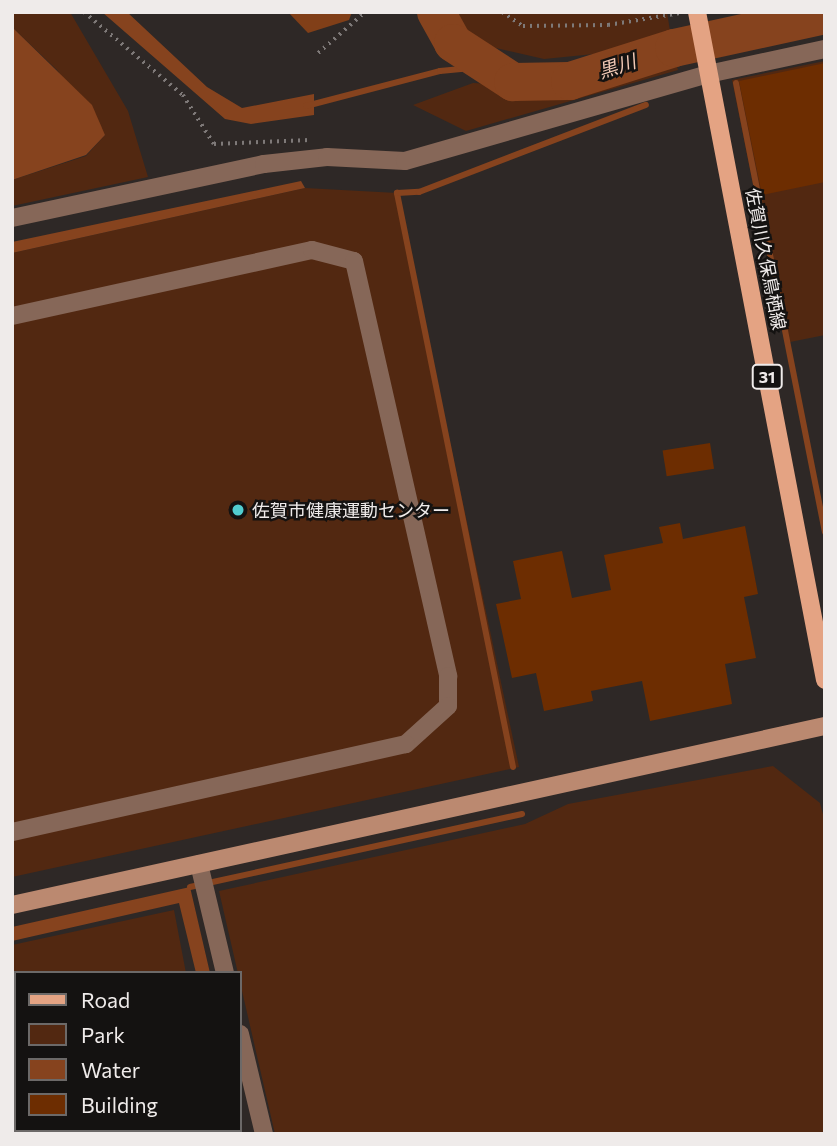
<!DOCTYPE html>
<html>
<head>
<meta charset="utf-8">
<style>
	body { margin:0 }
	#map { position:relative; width:837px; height:1146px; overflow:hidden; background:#2e2826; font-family:Commissioner,"Noto Sans JP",sans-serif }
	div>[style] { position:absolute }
	.green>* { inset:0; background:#522811 }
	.forest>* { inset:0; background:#813f18 }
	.water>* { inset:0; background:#86431e }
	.stream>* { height:6px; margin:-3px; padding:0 3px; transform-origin:3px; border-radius:3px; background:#86431e }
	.river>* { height:38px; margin:-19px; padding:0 19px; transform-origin:19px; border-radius:19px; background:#86431e }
	.building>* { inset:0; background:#6d2d01; transform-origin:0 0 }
	.path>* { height:3.5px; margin-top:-1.75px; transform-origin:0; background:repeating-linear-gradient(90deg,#7e7978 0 2px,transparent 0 7px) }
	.street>* { height:18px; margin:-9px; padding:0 9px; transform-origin:9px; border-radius:9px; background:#866758 }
	.secondary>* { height:18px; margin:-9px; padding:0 9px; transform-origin:9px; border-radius:9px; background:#bb8970 }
	.primary>* { height:18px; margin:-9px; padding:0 9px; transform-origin:9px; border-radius:9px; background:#e4a383 }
	.dots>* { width:19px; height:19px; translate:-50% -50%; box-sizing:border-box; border:4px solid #141211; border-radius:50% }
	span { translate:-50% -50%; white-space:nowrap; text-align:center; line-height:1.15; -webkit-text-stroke:5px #141211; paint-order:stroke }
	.shield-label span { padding:2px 5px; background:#141211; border:2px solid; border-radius:5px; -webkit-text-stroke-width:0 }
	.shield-label { font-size:16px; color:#efebea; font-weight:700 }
	.street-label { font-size:18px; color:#efebea }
	.poi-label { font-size:18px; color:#efebea }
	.left { translate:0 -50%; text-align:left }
	.water-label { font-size:19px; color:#f2c9b5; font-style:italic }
	.frame { position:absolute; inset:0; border:14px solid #efebea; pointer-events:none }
	.legend { position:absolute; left:14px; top:971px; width:228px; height:161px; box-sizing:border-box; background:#141211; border:2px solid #6c6968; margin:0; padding:9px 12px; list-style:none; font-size:21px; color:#efebea }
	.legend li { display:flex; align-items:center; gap:14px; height:35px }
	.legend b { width:35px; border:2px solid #6c6968 }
</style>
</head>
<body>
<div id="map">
	<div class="green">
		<div style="clip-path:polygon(12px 12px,70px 12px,128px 111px,148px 177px,12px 206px,12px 180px,86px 156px,105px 135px,57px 70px,12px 27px)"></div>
		<div style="clip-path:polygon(449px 12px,667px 12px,671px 37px,614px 52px,544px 59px,478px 44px)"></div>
		<div style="clip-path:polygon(674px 54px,678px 70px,466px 131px,413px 105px,473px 83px,567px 88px)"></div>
		<div style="clip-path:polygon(825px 61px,825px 335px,785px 343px,732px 80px)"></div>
		<div style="clip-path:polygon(305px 188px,397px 193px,519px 767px,12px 877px,12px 253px)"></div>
		<div style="clip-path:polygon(773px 766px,820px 803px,825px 822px,825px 1134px,275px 1134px,219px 891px,525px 824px,568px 804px)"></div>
		<div style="clip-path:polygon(174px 910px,186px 973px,16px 973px,16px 1130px,218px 1134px,12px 1134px,12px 945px)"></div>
	</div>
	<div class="forest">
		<div style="clip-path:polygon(288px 12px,352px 12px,349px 20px,308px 33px)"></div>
	</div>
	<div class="water">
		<div style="clip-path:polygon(102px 12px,127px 12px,207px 87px,242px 108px,314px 94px,314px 115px,251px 124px,225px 119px)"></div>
		<div style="clip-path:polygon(12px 27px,92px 105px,105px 135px,86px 155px,12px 180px)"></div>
		<div style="clip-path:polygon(301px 181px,305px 188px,12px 253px,12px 242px)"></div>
		<div style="clip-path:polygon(190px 887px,210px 973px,196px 973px,179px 903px,12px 941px,12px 927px)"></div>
	</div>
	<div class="stream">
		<div style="left:736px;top:83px;width:458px;rotate:78.8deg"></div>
		<div style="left:306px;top:106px;width:138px;rotate:-14.6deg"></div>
		<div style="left:440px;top:71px;width:42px;rotate:-5.4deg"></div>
		<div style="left:513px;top:767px;width:586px;rotate:-101.43deg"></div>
		<div style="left:397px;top:193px;width:22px;rotate:-3deg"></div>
		<div style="left:419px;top:192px;width:243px;rotate:-21deg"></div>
		<div style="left:190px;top:887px;width:340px;rotate:-12.4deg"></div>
	</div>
	<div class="river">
		<div style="left:436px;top:12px;width:35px;rotate:61deg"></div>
		<div style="left:453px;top:43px;width:72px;rotate:33deg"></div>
		<div style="left:513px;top:82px;width:57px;rotate:-1deg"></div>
		<div style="left:570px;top:81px;width:109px;rotate:-17.6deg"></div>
		<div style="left:674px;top:48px;width:155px;rotate:-12.3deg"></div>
	</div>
	<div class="building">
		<div style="clip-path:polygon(825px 63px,825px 182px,762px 195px,739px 81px)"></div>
		<div style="left:710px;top:443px;width:26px;height:48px;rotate:81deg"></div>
		<div style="clip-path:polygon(680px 523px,683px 539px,745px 526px,758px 594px,744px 597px,756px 658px,725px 664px,732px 704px,650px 721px,642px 681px,591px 691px,593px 701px,544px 711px,536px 673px,512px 678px,496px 604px,521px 599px,513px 561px,562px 551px,572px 598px,611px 590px,604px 555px,663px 543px,659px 527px)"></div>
	</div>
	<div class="path">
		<div style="left:84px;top:12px;width:129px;rotate:40deg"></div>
		<div style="left:183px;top:95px;width:58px;rotate:57.7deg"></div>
		<div style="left:214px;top:144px;width:96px;rotate:-2.4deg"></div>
		<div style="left:502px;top:12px;width:25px;rotate:34deg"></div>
		<div style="left:523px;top:26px;width:85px;rotate:-0.7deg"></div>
		<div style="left:608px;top:25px;width:73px;rotate:-9.5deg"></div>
		<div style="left:318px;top:53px;width:62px;rotate:-41.1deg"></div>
	</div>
	<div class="street">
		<div style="left:12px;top:218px;width:258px;rotate:-12.1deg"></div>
		<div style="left:264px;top:164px;width:63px;rotate:-6.3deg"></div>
		<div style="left:327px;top:157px;width:78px;rotate:2.9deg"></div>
		<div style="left:405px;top:161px;width:315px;rotate:-16deg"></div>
		<div style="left:708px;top:74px;width:120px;rotate:-12.1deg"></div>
		<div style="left:12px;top:316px;width:307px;rotate:-12.4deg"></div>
		<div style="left:312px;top:250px;width:43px;rotate:14.7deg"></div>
		<div style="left:354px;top:261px;width:426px;rotate:77.2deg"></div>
		<div style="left:448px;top:676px;width:30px;rotate:90deg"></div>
		<div style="left:448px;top:706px;width:57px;rotate:137.9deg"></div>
		<div style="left:406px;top:744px;width:404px;rotate:167.4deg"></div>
		<div style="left:199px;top:864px;width:112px;rotate:76.6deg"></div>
		<div style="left:240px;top:1034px;width:103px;rotate:76.5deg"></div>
	</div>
	<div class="secondary">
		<div style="left:12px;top:905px;width:832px;rotate:-12.42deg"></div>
	</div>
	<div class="primary">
		<div style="left:697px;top:12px;width:680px;rotate:79.15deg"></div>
	</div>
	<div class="dots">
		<div style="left:238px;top:510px;background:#52cdd0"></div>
	</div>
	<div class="shield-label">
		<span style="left:767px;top:377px">31</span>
	</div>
	<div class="street-label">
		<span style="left:766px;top:259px;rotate:79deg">佐賀川久保鳥栖線</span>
	</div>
	<div class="poi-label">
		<span class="left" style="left:252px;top:510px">佐賀市健康運動センター</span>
	</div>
	<div class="water-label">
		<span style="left:617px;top:66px;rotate:-18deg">黒川</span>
	</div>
	<div class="frame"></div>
	<ul class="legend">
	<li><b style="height:9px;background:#e4a383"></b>Road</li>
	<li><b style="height:19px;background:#522811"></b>Park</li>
	<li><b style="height:19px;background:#86431e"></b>Water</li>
	<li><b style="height:19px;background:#6d2d01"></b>Building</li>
	</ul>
</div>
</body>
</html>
